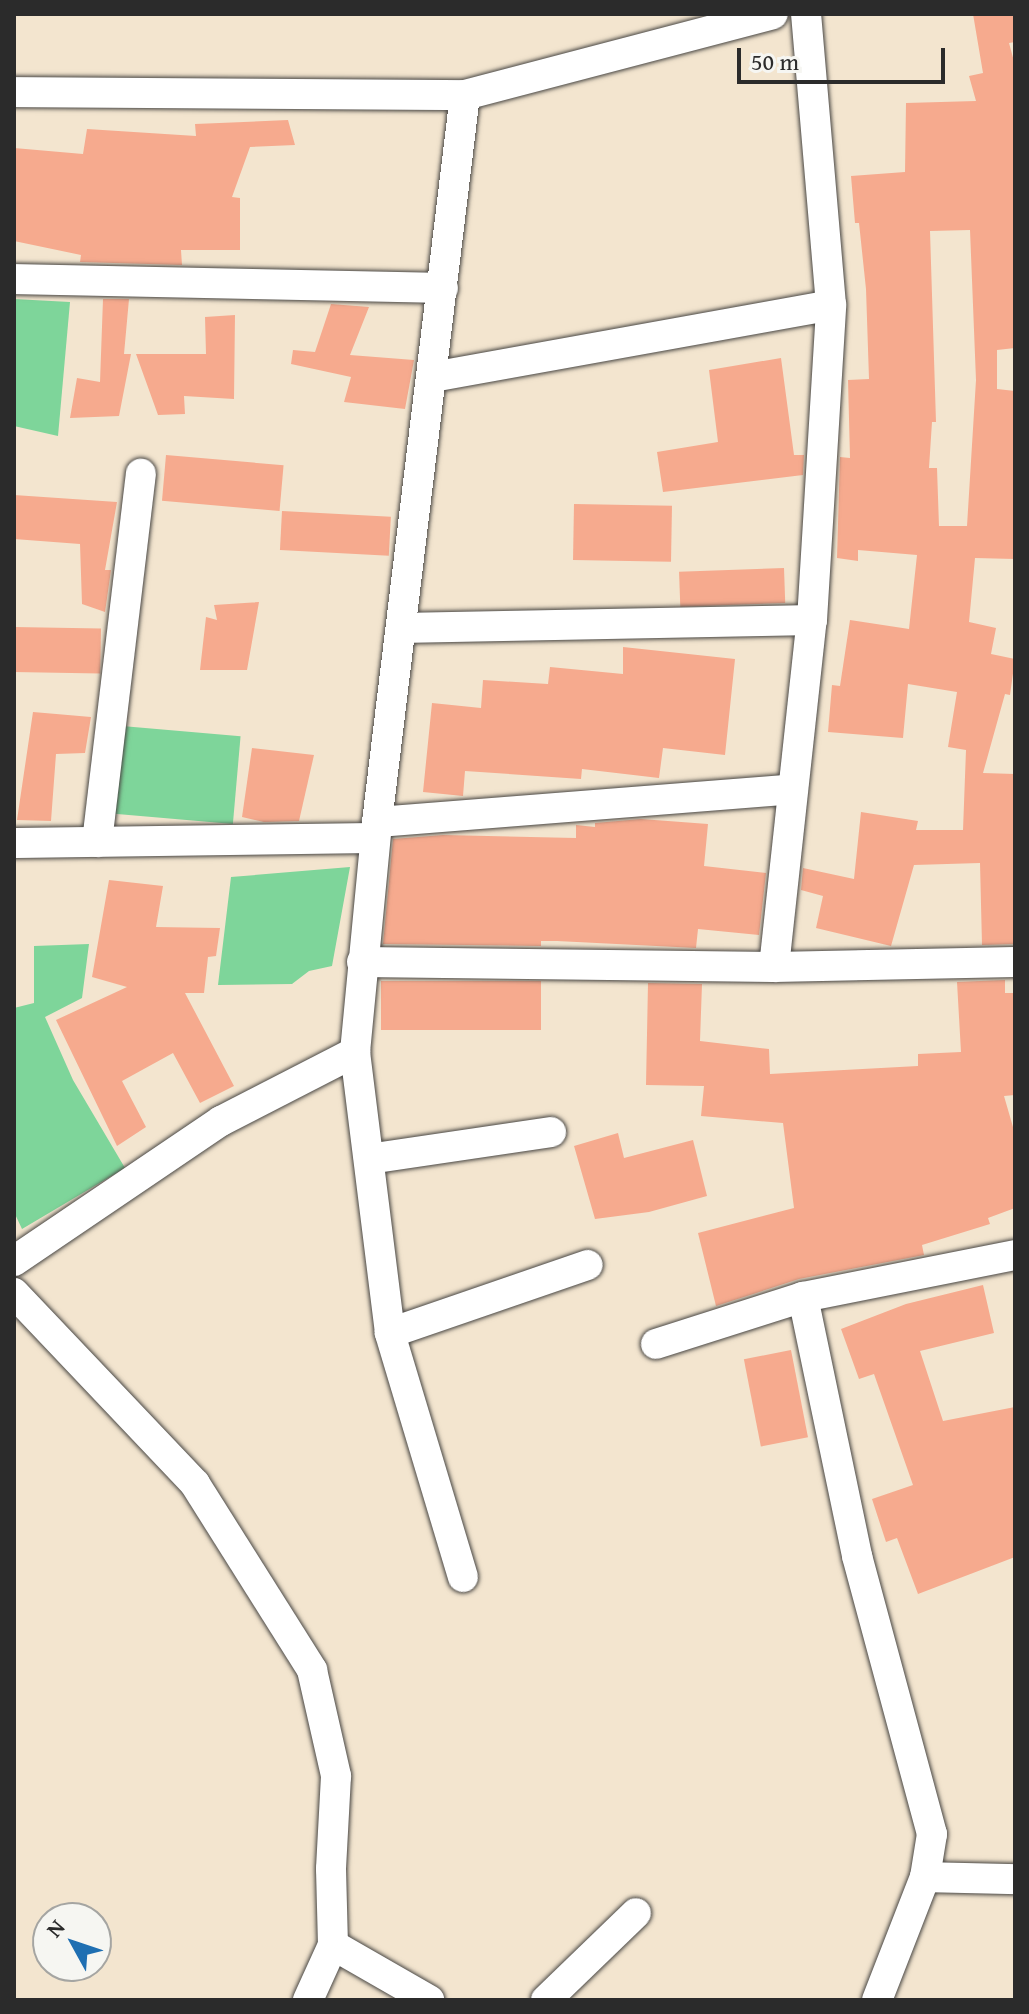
<!DOCTYPE html>
<html>
<head>
<meta charset="utf-8">
<style>
	body { margin:0 }
	#map { position:relative; width:1029px; height:2014px; overflow:hidden; background:#f3e5cf; font-family:"Gentium Book Plus",serif }
	div>[style] { position:absolute }
	.green>* { inset:0; background:#7ed59a; transform-origin:0 0 }
	.building>* { inset:0; background:#f6aa8e; transform-origin:0 0 }
	.roads { filter:drop-shadow(0 0 2px #494744) drop-shadow(0 0 2px #494744) }
	.minor>* { height:30px; margin:-15px; padding:0 15px; transform-origin:15px; border-radius:15px; background:#fff }
	span { translate:-50% -50%; white-space:nowrap; text-align:center; line-height:1.15; -webkit-text-stroke:6px #f6f6f2; paint-order:stroke }
	.frame { position:absolute; inset:0; border:16px solid #2b2b2b; pointer-events:none }
	.north { position:absolute; left:32px; top:1902px; width:80px; height:80px; box-sizing:border-box; background:#f6f6f2; border:2px solid #a5a5a2; border-radius:50%; rotate:310deg; font-size:22px; font-weight:700; line-height:32px; text-align:center; color:#2b2b2b }
	.north::after { content:''; display:block; margin:auto; width:28px; height:36px; background:#1f6fb2; clip-path:polygon(50% 0,100% 100%,50% 72%,0 100%) }
	.scale { position:absolute; left:737px; top:48px; width:208px; height:36px; box-sizing:border-box; border:4px solid #2b2b2b; border-top:0; padding-left:10px; font-size:24px; line-height:28px; white-space:nowrap; color:#2b2b2b; -webkit-text-stroke:6px #f6f6f2; paint-order:stroke }
</style>
</head>
<body>
<div id="map">
	<div class="green">
		<div style="clip-path:polygon(14px 299px,70px 302px,58px 436px,14px 426px)"></div>
		<div style="left:122px;top:726px;width:119px;height:88px;rotate:5deg"></div>
		<div style="clip-path:polygon(350px 867px,332px 966px,309px 971px,292px 984px,218px 985px,231px 877px)"></div>
		<div style="clip-path:polygon(89px 944px,82px 998px,45px 1017px,73px 1080px,125px 1168px,22px 1229px,14px 1212px,14px 1008px,34px 1003px,34px 946px)"></div>
	</div>
	<div class="building">
		<div style="clip-path:polygon(evenodd,973px 14px,1015px 14px,1015px 42px,1009px 43px,1015px 65px,1015px 348px,997px 350px,997px 389px,1015px 391px,1015px 559px,975px 558px,969px 622px,996px 628px,991px 654px,1015px 659px,1010px 695px,1005px 694px,983px 773px,1015px 774px,1015px 944px,982px 945px,980px 863px,914px 865px,891px 946px,816px 928px,823px 896px,801px 890px,803px 868px,854px 879px,861px 812px,918px 821px,916px 830px,963px 830px,966px 750px,948px 747px,957px 692px,908px 684px,903px 738px,828px 732px,832px 685px,840px 686px,850px 620px,909px 629px,917px 555px,858px 550px,858px 561px,837px 558px,840px 457px,850px 458px,848px 380px,869px 379px,866px 289px,859px 223px,855px 223px,851px 176px,905px 172px,906px 103px,976px 101px,969px 76px,983px 73px,973px 14px,970px 230px,976px 380px,967px 526px,939px 526px,937px 468px,929px 468px,932px 422px,936px 422px,930px 231px,970px 230px)"></div>
		<div style="clip-path:polygon(288px 120px,295px 145px,250px 147px,232px 197px,240px 198px,240px 250px,181px 250px,182px 265px,80px 262px,81px 255px,14px 241px,14px 148px,83px 154px,87px 129px,196px 136px,195px 124px)"></div>
		<div style="clip-path:polygon(103px 299px,129px 299px,124px 354px,131px 354px,119px 416px,70px 418px,77px 378px,100px 382px)"></div>
		<div style="clip-path:polygon(331px 304px,369px 307px,350px 355px,414px 360px,405px 409px,344px 402px,351px 377px,291px 364px,293px 350px,315px 352px)"></div>
		<div style="clip-path:polygon(235px 315px,234px 399px,184px 396px,185px 414px,158px 415px,136px 354px,206px 354px,205px 317px)"></div>
		<div style="clip-path:polygon(781px 358px,794px 455px,804px 455px,803px 475px,663px 492px,657px 452px,718px 442px,709px 370px)"></div>
		<div style="left:166px;top:455px;width:118px;height:46px;rotate:5deg"></div>
		<div style="clip-path:polygon(14px 495px,117px 502px,105px 570px,111px 570px,105px 612px,82px 604px,80px 544px,14px 539px)"></div>
		<div style="left:574px;top:504px;width:98px;height:56px;rotate:1deg"></div>
		<div style="left:282px;top:511px;width:109px;height:39px;rotate:3deg"></div>
		<div style="left:784px;top:568px;width:35px;height:105px;rotate:88deg"></div>
		<div style="clip-path:polygon(259px 602px,247px 670px,200px 670px,206px 617px,217px 620px,214px 605px)"></div>
		<div style="left:14px;top:627px;width:87px;height:45px;rotate:1deg"></div>
		<div style="clip-path:polygon(623px 647px,735px 659px,725px 755px,663px 748px,659px 778px,582px 769px,581px 779px,465px 771px,463px 796px,423px 792px,432px 703px,481px 708px,483px 680px,548px 684px,550px 667px,623px 674px)"></div>
		<div style="clip-path:polygon(33px 712px,91px 717px,85px 753px,56px 754px,51px 821px,17px 820px)"></div>
		<div style="clip-path:polygon(252px 748px,314px 755px,299px 821px,264px 822px,242px 817px)"></div>
		<div style="clip-path:polygon(641px 819px,708px 824px,704px 866px,766px 873px,759px 935px,698px 929px,696px 948px,557px 941px,541px 941px,541px 946px,383px 944px,393px 839px,443px 835px,576px 838px,576px 825px,595px 827px,595px 823px)"></div>
		<div style="clip-path:polygon(109px 880px,163px 886px,156px 927px,220px 928px,216px 956px,208px 957px,204px 993px,185px 993px,234px 1086px,200px 1103px,173px 1053px,122px 1081px,146px 1127px,117px 1146px,56px 1020px,127px 987px,92px 977px)"></div>
		<div style="clip-path:polygon(1005px 980px,1005px 993px,1015px 993px,1015px 1095px,1004px 1096px,1015px 1134px,1015px 1208px,988px 1218px,990px 1224px,922px 1245px,924px 1255px,799px 1279px,716px 1306px,698px 1233px,794px 1208px,783px 1123px,701px 1116px,704px 1086px,646px 1085px,648px 983px,702px 984px,700px 1041px,769px 1049px,770px 1074px,918px 1066px,918px 1054px,961px 1052px,957px 982px)"></div>
		<div style="left:381px;top:981px;width:160px;height:49px"></div>
		<div style="clip-path:polygon(618px 1133px,624px 1158px,693px 1140px,707px 1196px,649px 1212px,595px 1219px,574px 1146px)"></div>
		<div style="clip-path:polygon(983px 1285px,994px 1333px,920px 1351px,943px 1421px,1015px 1407px,1015px 1557px,918px 1594px,897px 1538px,886px 1542px,872px 1499px,913px 1485px,874px 1374px,859px 1379px,841px 1329px,906px 1304px)"></div>
		<div style="left:791px;top:1350px;width:89px;height:48px;rotate:79deg"></div>
	</div>
	<div class="roads">
		<div class="minor">
			<div style="left:14px;top:92px;width:451px;rotate:0.4deg"></div>
			<div style="left:465px;top:95px;width:318px;rotate:-14.7deg"></div>
			<div style="left:14px;top:279px;width:429px;rotate:1.2deg"></div>
			<div style="left:432px;top:377px;width:405px;rotate:-10.2deg"></div>
			<div style="left:402px;top:628px;width:410px;rotate:-1.1deg"></div>
			<div style="left:377px;top:822px;width:417px;rotate:-4.5deg"></div>
			<div style="left:97px;top:842px;width:371px;rotate:-83.2deg"></div>
			<div style="left:14px;top:843px;width:361px;rotate:-0.8deg"></div>
			<div style="left:362px;top:962px;width:412px;rotate:0.7deg"></div>
			<div style="left:774px;top:967px;width:241px;rotate:-1.2deg"></div>
			<div style="left:774px;top:967px;width:349px;rotate:-83.8deg"></div>
			<div style="left:812px;top:620px;width:316px;rotate:-86.5deg"></div>
			<div style="left:831px;top:305px;width:292px;rotate:-94.9deg"></div>
			<div style="left:369px;top:1159px;width:184px;rotate:-8.4deg"></div>
			<div style="left:14px;top:1261px;width:250px;rotate:-34.1deg"></div>
			<div style="left:221px;top:1121px;width:151px;rotate:-27.2deg"></div>
			<div style="left:14px;top:1293px;width:263px;rotate:46.5deg"></div>
			<div style="left:195px;top:1484px;width:220px;rotate:57.8deg"></div>
			<div style="left:312px;top:1670px;width:109px;rotate:77.2deg"></div>
			<div style="left:336px;top:1776px;width:93px;rotate:93.1deg"></div>
			<div style="left:331px;top:1869px;width:76px;rotate:88.5deg"></div>
			<div style="left:333px;top:1945px;width:111px;rotate:29.8deg"></div>
			<div style="left:803px;top:1297px;width:265px;rotate:78.2deg"></div>
			<div style="left:857px;top:1556px;width:288px;rotate:74.9deg"></div>
			<div style="left:932px;top:1834px;width:44px;rotate:99.2deg"></div>
			<div style="left:925px;top:1877px;width:132px;rotate:111.3deg"></div>
			<div style="left:390px;top:1333px;width:209px;rotate:-19deg"></div>
			<div style="left:656px;top:1344px;width:154px;rotate:-17.7deg"></div>
			<div style="left:803px;top:1297px;width:216px;rotate:-11.2deg"></div>
			<div style="left:463px;top:1577px;width:255px;rotate:-106.7deg"></div>
			<div style="left:390px;top:1333px;width:283px;rotate:-97.1deg"></div>
			<div style="left:355px;top:1052px;width:231px;rotate:-84.5deg"></div>
			<div style="left:377px;top:822px;width:732px;rotate:-83.1deg"></div>
			<div style="left:925px;top:1877px;width:90px;rotate:1.3deg"></div>
			<div style="left:308px;top:2000px;width:60px;rotate:-65.6deg"></div>
			<div style="left:546px;top:2000px;width:125px;rotate:-44deg"></div>
		</div>
	</div>
	<div class="frame"></div>
	<div class="north">N</div>
	<div class="scale">50 m</div>
</div>
</body>
</html>
